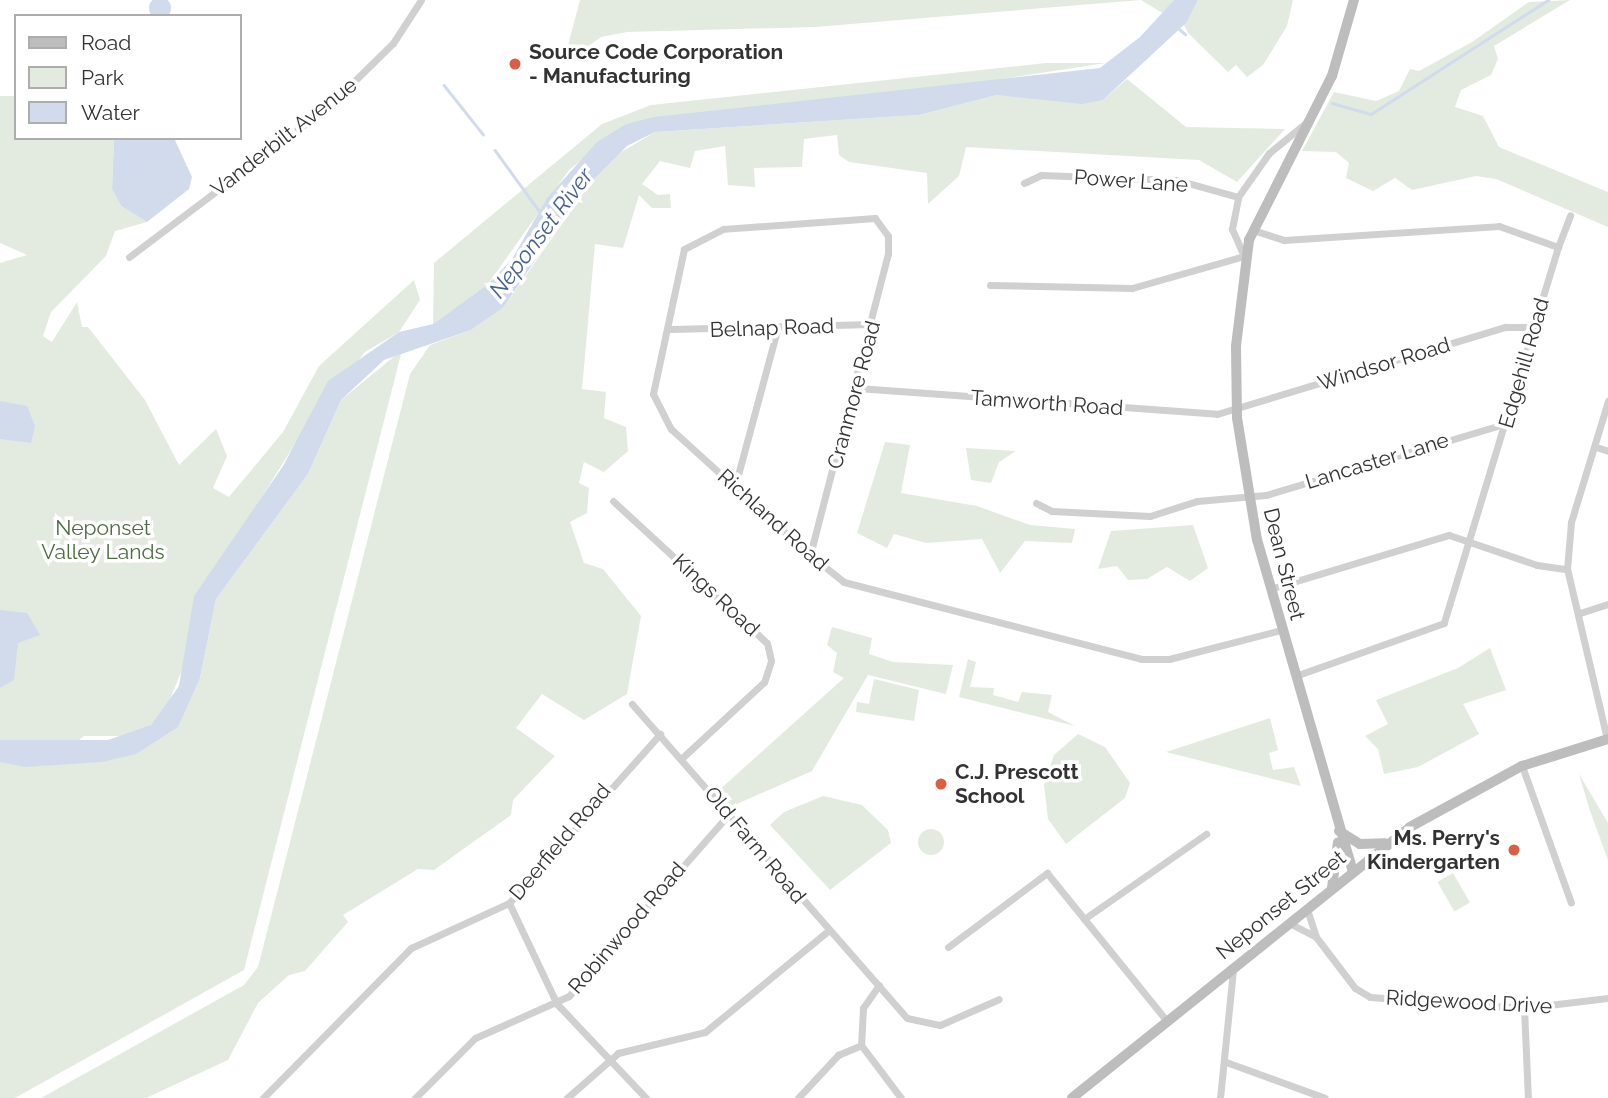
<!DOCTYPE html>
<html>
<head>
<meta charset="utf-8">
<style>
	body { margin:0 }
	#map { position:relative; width:1608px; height:1098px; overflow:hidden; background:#fff; font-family:Raleway,sans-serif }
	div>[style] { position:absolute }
	.green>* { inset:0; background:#e3ebe0; transform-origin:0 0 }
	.round { border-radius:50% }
	.water>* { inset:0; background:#d1dbec }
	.stream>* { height:2.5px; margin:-1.25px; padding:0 1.25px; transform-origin:1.25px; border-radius:1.25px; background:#d1dbec }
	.street>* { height:7px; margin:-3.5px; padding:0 3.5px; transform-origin:3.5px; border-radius:3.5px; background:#d0d0d0 }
	.secondary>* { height:10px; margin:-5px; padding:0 5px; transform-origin:5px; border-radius:5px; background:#bdbdbd }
	.dots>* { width:19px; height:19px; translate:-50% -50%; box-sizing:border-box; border:4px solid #fff; border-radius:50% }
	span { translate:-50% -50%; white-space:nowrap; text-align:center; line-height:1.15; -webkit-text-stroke:7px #fff; paint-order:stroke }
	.poi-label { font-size:21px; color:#333; font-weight:700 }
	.left { translate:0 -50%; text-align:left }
	.right { translate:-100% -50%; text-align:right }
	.street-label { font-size:21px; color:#333 }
	.park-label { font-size:21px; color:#4c6d42 }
	.water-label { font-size:23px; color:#456291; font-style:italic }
	.legend { position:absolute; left:14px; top:14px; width:228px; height:126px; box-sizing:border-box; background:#fff; border:2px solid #adadad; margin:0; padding:9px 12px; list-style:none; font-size:21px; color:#333 }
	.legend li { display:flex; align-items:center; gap:14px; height:35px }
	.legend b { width:35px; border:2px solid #adadad }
</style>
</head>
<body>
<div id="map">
	<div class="green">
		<div style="clip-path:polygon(580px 0,1174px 0,1164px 14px,1141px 0,815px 27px,627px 32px,601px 37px,563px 64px)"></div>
		<div style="clip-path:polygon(1198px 0,1293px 0,1287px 26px,1263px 65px,1247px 77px,1236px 65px,1228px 72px,1188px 33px,1184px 25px)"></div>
		<div style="clip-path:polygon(1570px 0,1494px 46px,1498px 59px,1491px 75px,1461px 90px,1455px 107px,1483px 116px,1499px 147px,1608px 192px,1608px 227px,1496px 179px,1476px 176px,1412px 190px,1395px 178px,1373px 191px,1346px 178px,1349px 163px,1336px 152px,1302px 151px,1334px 92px,1376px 101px,1399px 91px,1410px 69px,1419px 71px,1472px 42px,1529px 2px)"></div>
		<div style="clip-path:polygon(1046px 63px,1106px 63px,903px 94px,626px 124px,569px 170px,488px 284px,433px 324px,434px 263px,602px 124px,651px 105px)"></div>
		<div style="clip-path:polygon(1127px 79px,1186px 127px,1285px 129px,1237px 182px,1199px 160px,966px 147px,959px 176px,928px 204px,927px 173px,849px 162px,839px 155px,837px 135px,804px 139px,802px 167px,754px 168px,755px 187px,728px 185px,725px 146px,695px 151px,690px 168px,660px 161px,642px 184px,658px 195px,670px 194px,671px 208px,652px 208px,639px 195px,623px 248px,595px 244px,582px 389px,606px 392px,604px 418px,626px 427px,628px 451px,604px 472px,584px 462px,579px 483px,589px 488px,587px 513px,570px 522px,584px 563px,603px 569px,641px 616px,627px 694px,584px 720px,542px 694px,516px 728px,555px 756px,513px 800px,511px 815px,434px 870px,418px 869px,343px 915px,348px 922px,305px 971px,289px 975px,258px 1003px,228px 1060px,146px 1098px,41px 1098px,244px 985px,258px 967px,410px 374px,430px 345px,471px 330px,503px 308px,606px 161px,655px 132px,919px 115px,997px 95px,1103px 100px)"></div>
		<div style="clip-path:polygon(0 96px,16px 96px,16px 138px,114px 138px,112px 189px,121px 206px,147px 222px,115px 231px,106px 256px,51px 312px,43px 336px,52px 342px,77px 302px,82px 327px,88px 327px,145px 400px,179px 465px,216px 429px,227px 456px,213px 488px,229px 497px,283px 432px,319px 366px,414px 280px,420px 300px,399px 332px,365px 352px,306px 426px,240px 532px,167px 706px,151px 725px,130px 736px,84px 736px,53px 761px,136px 754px,200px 678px,216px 599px,308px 474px,341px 400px,402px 350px,244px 970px,15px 1098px,0 1098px,0 263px,27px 255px,0 243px)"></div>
		<div style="clip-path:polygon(885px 442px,910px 445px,901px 493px,977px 506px,1030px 525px,1075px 529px,1072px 543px,1025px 541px,1000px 573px,982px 539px,926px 543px,894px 534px,887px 548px,857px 533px)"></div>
		<div style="clip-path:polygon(966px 448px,1016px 451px,999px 462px,991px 483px,971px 480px)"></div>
		<div style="clip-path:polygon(1193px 525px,1208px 568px,1190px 581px,1167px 567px,1147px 579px,1128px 580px,1117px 566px,1098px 569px,1111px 531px)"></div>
		<div style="clip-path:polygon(832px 627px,872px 638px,869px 654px,893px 662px,953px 665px,946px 694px,868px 675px,812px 771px,730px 807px,718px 791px,844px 678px,833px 672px,837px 653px,827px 645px)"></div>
		<div style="clip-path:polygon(1490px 648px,1506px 690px,1463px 704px,1479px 734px,1418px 767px,1384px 774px,1378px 749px,1365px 736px,1388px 724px,1376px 700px,1458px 668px)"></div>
		<div style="clip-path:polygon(968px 659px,976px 662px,970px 687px,994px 688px,993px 695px,1018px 702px,1022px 692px,1052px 695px,1048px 712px,1075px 726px,959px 697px)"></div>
		<div style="clip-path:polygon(874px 679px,919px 690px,914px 721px,856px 712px,857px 702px,869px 704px)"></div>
		<div style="clip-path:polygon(1270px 718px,1278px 750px,1269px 753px,1273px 770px,1294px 767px,1301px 786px,1166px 752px)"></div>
		<div style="clip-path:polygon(1078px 734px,1105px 747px,1130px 783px,1125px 798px,1066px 844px,1048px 819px,1044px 785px,1054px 755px)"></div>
		<div style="clip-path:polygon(1579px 774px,1608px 823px,1608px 860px,1589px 808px)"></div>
		<div style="clip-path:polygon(823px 796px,862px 805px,888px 830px,891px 843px,830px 890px,770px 825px,784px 812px)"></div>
		<div class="round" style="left:918px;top:829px;width:26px;height:26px"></div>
		<div style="left:1453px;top:873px;width:34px;height:18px;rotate:60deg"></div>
	</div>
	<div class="water">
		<div class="round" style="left:149px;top:-3px;width:22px;height:22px"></div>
		<div style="clip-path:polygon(1174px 0,1198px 0,1186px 23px,1103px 100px,1082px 104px,997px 95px,919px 115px,655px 132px,627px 146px,582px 191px,503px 308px,471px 330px,384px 360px,341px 400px,308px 474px,216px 599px,200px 678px,178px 727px,136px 754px,102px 762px,25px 767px,0 762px,0 740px,108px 740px,151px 725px,179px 686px,194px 596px,283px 466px,328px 381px,399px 332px,433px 324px,488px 284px,512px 259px,547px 198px,597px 142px,626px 124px,654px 117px,1100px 68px,1140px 37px)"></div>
		<div style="clip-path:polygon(114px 138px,174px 138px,192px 177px,189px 189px,147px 222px,121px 206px,112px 189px)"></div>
		<div style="clip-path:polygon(0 401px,27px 406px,35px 426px,31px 443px,0 439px)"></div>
		<div style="clip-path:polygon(0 610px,27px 613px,40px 635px,18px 643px,14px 680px,0 688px)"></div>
	</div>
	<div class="stream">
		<div style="left:1177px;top:27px;width:11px;rotate:41deg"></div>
		<div style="left:444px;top:85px;width:63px;rotate:51.5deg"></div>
		<div style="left:1332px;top:103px;width:41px;rotate:15.8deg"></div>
		<div style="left:1371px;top:114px;width:211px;rotate:-32.8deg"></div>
		<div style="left:495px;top:150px;width:77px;rotate:54deg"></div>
	</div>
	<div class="street">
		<div style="left:1024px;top:183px;width:19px;rotate:-25deg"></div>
		<div style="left:1041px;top:175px;width:136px;rotate:2.1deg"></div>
		<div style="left:1177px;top:180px;width:63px;rotate:15.6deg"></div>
		<div style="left:1253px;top:230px;width:33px;rotate:18deg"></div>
		<div style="left:1284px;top:240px;width:215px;rotate:-3.7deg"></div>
		<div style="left:1499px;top:226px;width:63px;rotate:19.6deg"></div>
		<div style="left:1558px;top:247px;width:393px;rotate:106.9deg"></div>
		<div style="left:1444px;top:623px;width:158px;rotate:160.4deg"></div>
		<div style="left:1558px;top:247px;width:34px;rotate:-69deg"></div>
		<div style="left:129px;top:257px;width:253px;rotate:-37.1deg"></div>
		<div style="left:331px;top:104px;width:87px;rotate:-44.5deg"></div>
		<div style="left:393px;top:43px;width:51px;rotate:-56.9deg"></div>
		<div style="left:990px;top:285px;width:142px;rotate:1.2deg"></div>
		<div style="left:1132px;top:288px;width:116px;rotate:-15.9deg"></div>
		<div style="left:1244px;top:256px;width:30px;rotate:-114deg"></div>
		<div style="left:1232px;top:229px;width:33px;rotate:-79deg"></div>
		<div style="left:1238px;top:197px;width:54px;rotate:-54.8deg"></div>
		<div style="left:1269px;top:153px;width:49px;rotate:-39.2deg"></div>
		<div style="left:671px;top:329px;width:202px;rotate:-1.4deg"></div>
		<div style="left:857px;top:388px;width:361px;rotate:4.1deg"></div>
		<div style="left:1217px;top:414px;width:302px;rotate:-16.8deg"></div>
		<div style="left:1506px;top:327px;width:28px"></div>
		<div style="left:1596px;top:447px;width:13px;rotate:18deg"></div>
		<div style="left:735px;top:486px;width:162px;rotate:-74.9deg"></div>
		<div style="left:613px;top:501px;width:209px;rotate:42.7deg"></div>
		<div style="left:767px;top:643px;width:18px;rotate:77deg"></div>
		<div style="left:771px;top:661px;width:22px;rotate:108deg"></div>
		<div style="left:764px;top:682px;width:112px;rotate:137.2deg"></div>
		<div style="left:1036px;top:503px;width:18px;rotate:27deg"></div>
		<div style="left:1052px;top:511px;width:98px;rotate:2.9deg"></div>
		<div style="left:1150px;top:516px;width:49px;rotate:-17.7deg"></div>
		<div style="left:1197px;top:501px;width:69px;rotate:-5deg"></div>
		<div style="left:1266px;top:495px;width:252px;rotate:-16.6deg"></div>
		<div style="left:810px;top:555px;width:311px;rotate:-75.5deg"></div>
		<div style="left:888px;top:254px;width:18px;rotate:-90deg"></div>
		<div style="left:888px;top:236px;width:22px;rotate:-126deg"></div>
		<div style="left:875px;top:218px;width:152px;rotate:175.9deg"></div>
		<div style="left:723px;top:229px;width:44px;rotate:152.9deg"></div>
		<div style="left:684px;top:249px;width:148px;rotate:102.1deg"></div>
		<div style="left:653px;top:394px;width:39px;rotate:63deg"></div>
		<div style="left:671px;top:429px;width:188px;rotate:42.2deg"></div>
		<div style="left:810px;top:555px;width:43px;rotate:38.5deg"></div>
		<div style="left:844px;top:582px;width:307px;rotate:14.5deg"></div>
		<div style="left:1141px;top:659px;width:28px"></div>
		<div style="left:1169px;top:659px;width:116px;rotate:-14.5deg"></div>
		<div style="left:1270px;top:589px;width:187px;rotate:-16.8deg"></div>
		<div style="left:1449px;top:535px;width:93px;rotate:18.8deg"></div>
		<div style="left:1537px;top:565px;width:30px;rotate:8deg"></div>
		<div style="left:1580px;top:613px;width:29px;rotate:-18deg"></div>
		<div style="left:632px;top:704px;width:417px;rotate:48.8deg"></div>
		<div style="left:907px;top:1018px;width:34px;rotate:12deg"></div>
		<div style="left:940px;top:1025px;width:64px;rotate:-23.8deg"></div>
		<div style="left:1607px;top:739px;width:175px;rotate:-103.2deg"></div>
		<div style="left:1567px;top:569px;width:47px;rotate:-85.1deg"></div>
		<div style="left:1571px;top:522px;width:127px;rotate:-73deg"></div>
		<div style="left:1522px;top:766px;width:145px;rotate:70.3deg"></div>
		<div style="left:509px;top:903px;width:112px;rotate:64.6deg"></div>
		<div style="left:557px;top:1004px;width:129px;rotate:46.6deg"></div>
		<div style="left:1084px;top:919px;width:149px;rotate:-34.9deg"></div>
		<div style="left:1289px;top:923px;width:30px;rotate:27deg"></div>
		<div style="left:1316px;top:937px;width:29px;rotate:-108deg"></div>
		<div style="left:1316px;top:937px;width:64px;rotate:52.6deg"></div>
		<div style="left:1355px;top:988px;width:17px;rotate:31deg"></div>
		<div style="left:1370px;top:997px;width:154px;rotate:4.1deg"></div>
		<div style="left:1524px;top:1008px;width:85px;rotate:-6.8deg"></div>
		<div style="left:948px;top:947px;width:124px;rotate:-36.8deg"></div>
		<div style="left:1047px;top:873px;width:191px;rotate:51deg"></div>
		<div style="left:879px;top:985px;width:28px;rotate:125deg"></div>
		<div style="left:863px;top:1008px;width:37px;rotate:93deg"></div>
		<div style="left:861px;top:1045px;width:66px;rotate:53deg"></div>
		<div style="left:1524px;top:1008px;width:90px;rotate:87.5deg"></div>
		<div style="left:1226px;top:1062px;width:105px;rotate:20deg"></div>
		<div style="left:263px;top:1098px;width:211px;rotate:-45.4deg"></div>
		<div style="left:411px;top:948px;width:108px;rotate:-24.7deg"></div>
		<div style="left:509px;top:903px;width:227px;rotate:-48.2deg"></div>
		<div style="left:415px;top:1098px;width:85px;rotate:-45deg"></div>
		<div style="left:475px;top:1038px;width:103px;rotate:-24.1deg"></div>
		<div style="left:569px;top:996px;width:241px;rotate:-48.7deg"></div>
		<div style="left:567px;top:1098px;width:68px;rotate:-41.4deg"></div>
		<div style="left:618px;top:1053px;width:89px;rotate:-13.6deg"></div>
		<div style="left:705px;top:1032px;width:159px;rotate:-39.4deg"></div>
		<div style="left:798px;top:1098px;width:59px;rotate:-47.1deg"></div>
		<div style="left:838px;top:1055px;width:25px;rotate:-23deg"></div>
		<div style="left:1220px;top:1098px;width:130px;rotate:-84.2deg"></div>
	</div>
	<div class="secondary">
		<div style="left:1339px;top:831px;width:25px;rotate:32deg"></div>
		<div style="left:1360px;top:844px;width:25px;rotate:-2deg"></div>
		<div style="left:1353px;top:872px;width:346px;rotate:-106.1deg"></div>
		<div style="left:1257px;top:540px;width:124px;rotate:-99.3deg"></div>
		<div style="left:1237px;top:418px;width:72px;rotate:-90.8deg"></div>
		<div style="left:1236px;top:346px;width:107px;rotate:-83deg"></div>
		<div style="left:1249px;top:240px;width:184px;rotate:-63.2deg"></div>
		<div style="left:1332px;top:76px;width:79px;rotate:-73.9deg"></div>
		<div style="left:1332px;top:888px;width:46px;rotate:-82.6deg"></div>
		<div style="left:1072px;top:1098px;width:433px;rotate:-38.7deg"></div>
		<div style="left:1410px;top:827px;width:128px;rotate:-28.6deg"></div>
		<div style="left:1522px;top:766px;width:90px;rotate:-17.4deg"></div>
	</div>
	<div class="dots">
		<div style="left:515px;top:64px;background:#db5d44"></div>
		<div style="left:941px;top:784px;background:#db5d44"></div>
		<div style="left:1514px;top:850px;background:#db5d44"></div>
	</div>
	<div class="poi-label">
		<span class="left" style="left:529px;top:64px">Source Code Corporation<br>- Manufacturing</span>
		<span class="left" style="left:955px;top:784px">C.J. Prescott<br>School</span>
		<span class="right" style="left:1500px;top:850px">Ms. Perry's<br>Kindergarten</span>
	</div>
	<div class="street-label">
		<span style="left:284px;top:137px;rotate:-38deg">Vanderbilt Avenue</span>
		<span style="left:1131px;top:181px;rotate:4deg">Power Lane</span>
		<span style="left:772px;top:328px;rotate:-2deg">Belnap Road</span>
		<span style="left:1524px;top:363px;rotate:-74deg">Edgehill Road</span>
		<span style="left:1384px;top:364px;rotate:-17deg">Windsor Road</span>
		<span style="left:854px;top:395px;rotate:-75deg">Cranmore Road</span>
		<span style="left:1047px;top:403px;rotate:4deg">Tamworth Road</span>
		<span style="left:1377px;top:461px;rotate:-17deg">Lancaster Lane</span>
		<span style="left:773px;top:520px;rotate:42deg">Richland Road</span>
		<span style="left:1284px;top:564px;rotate:76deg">Dean Street</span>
		<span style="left:716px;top:595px;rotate:43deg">Kings Road</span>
		<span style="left:560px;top:842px;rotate:-50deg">Deerfield Road</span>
		<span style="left:755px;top:845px;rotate:50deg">Old Farm Road</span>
		<span style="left:1281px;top:905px;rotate:-39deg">Neponset Street</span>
		<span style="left:627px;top:928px;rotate:-49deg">Robinwood Road</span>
		<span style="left:1469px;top:1002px;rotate:3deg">Ridgewood Drive</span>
	</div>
	<div class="park-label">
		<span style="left:103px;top:540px">Neponset<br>Valley Lands</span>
	</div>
	<div class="water-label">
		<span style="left:541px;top:233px;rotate:-53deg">Neponset River</span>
	</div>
	<ul class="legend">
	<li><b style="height:9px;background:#bdbdbd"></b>Road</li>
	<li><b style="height:19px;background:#e3ebe0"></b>Park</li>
	<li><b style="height:19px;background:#d1dbec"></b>Water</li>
	</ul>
</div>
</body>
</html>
